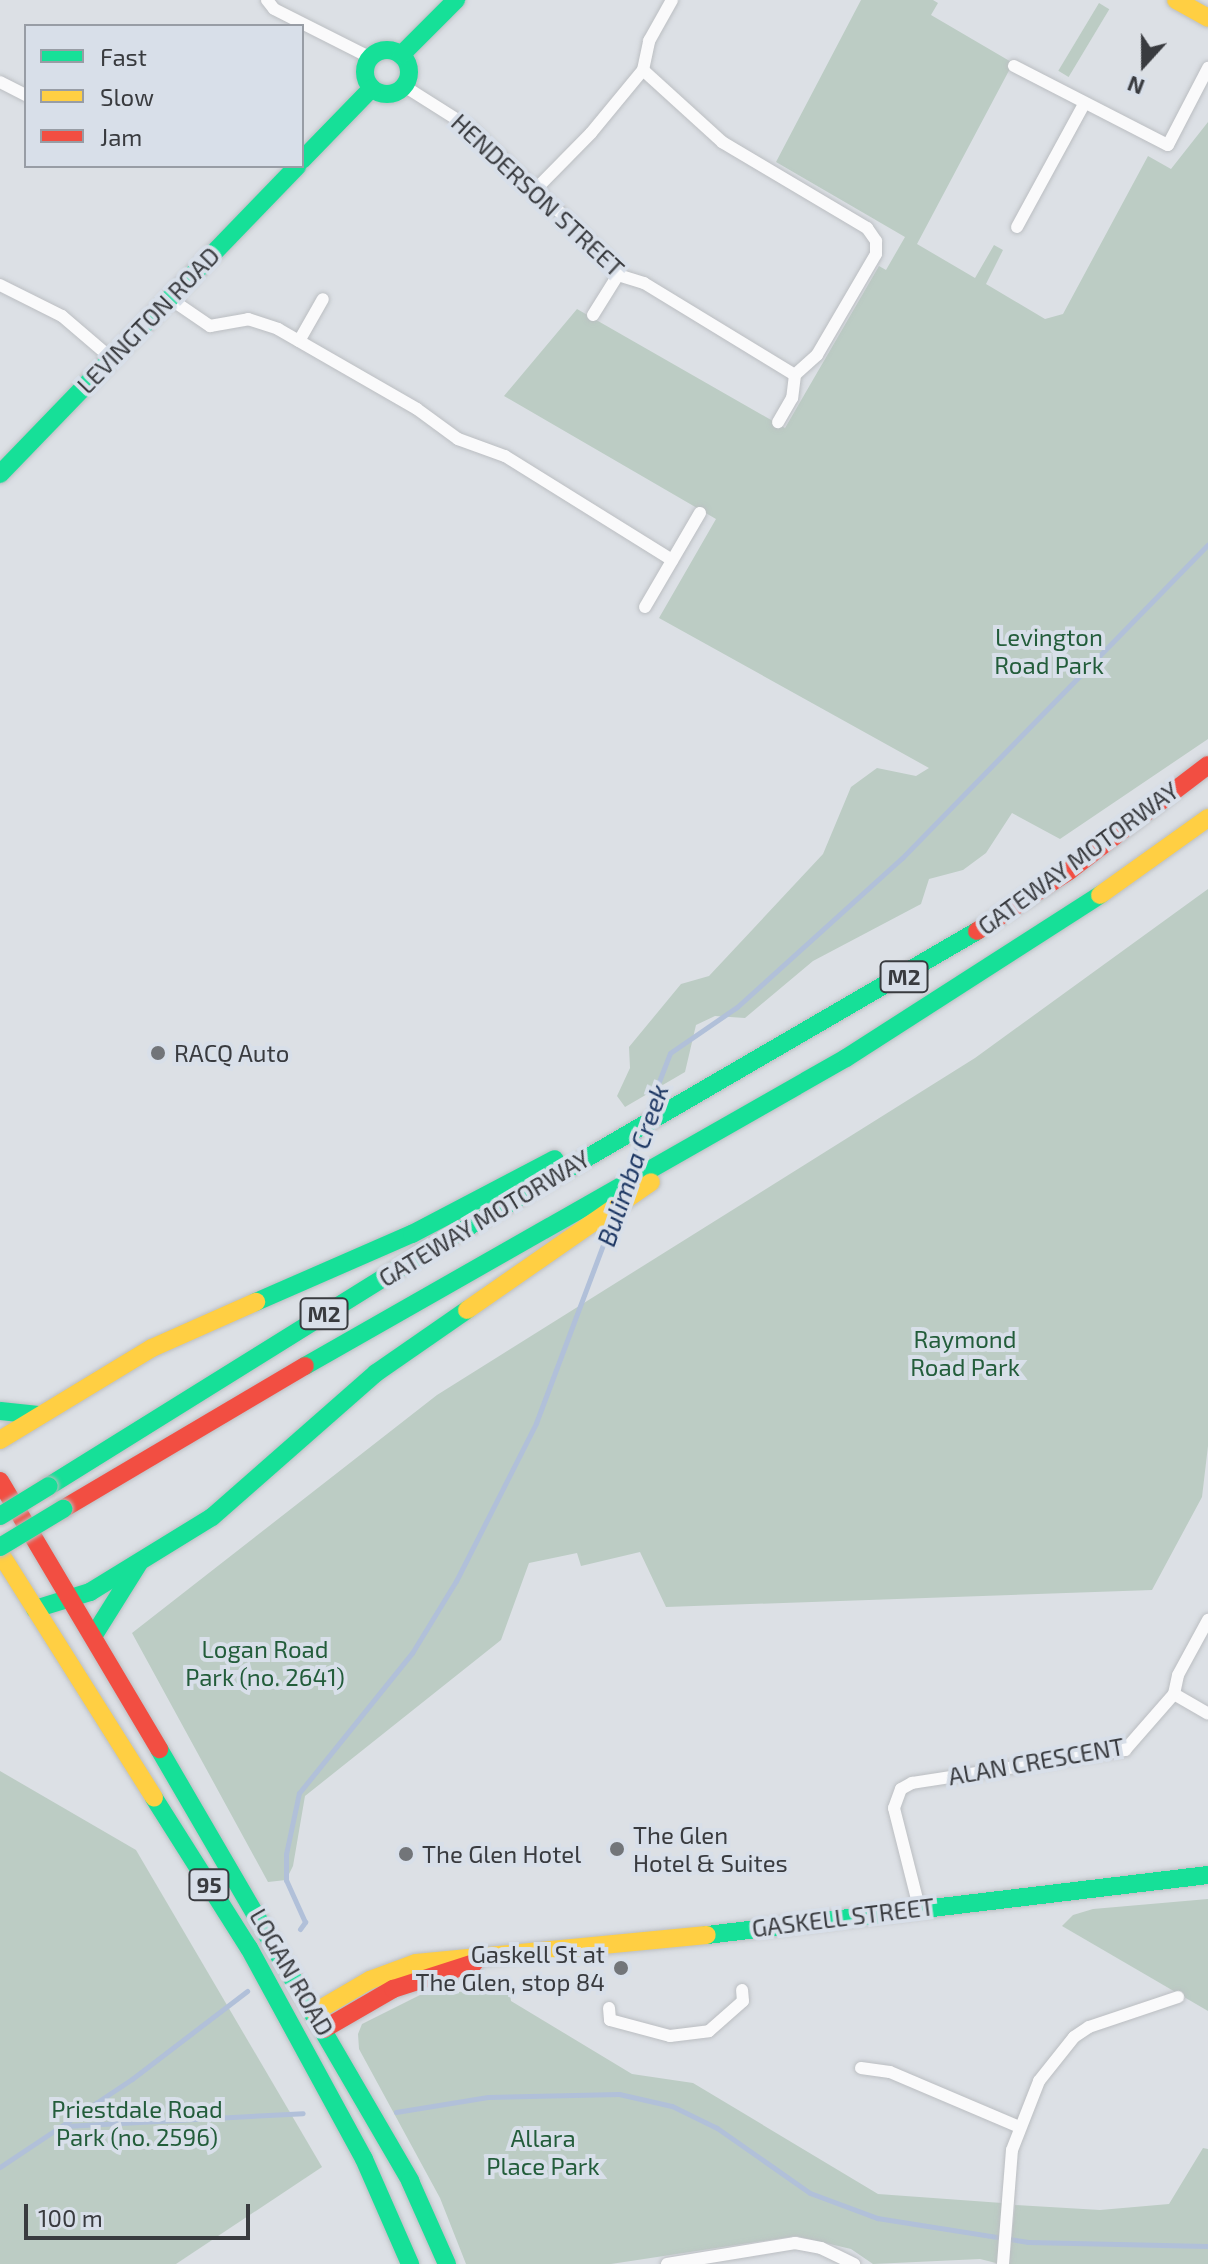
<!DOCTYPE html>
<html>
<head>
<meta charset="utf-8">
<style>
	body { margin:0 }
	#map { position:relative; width:1208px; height:2264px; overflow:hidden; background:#dce0e5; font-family:"Exo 2",sans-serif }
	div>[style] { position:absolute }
	.green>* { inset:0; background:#bcccc4; transform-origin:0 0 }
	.stream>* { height:5px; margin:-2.5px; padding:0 2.5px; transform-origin:2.5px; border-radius:2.5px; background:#b1c0d9 }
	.roads { filter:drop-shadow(0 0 2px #bbbec2) drop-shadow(0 0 2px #bbbec2) }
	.street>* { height:12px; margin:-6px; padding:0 6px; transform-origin:6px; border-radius:6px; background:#fafafb }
	.fast>* { height:18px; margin:-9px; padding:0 9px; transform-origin:9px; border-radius:9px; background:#16e098 }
	.fast>.ring { margin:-9px; padding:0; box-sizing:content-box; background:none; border:18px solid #16e098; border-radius:50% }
	.slow>* { height:18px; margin:-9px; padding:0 9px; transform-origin:9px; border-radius:9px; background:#ffcf43 }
	.jam>* { height:18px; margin:-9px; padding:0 9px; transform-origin:9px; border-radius:9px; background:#f24e42 }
	.bridges { filter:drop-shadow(0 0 2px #c0b9bc) drop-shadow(0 0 2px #c0b9bc) }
	.fast-bridge>* { height:18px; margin:-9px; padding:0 9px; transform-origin:9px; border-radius:9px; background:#16e098 }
	.dots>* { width:22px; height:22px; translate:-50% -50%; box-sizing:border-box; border:4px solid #d8dfe9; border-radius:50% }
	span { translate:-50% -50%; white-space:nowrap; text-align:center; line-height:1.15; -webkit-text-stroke:8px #d8dfe9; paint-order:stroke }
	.shield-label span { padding:2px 6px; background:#d8dfe9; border:2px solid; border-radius:6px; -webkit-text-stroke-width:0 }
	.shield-label { font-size:22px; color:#393b3f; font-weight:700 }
	.street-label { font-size:24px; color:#393b3f }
	.park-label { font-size:24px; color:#235d3b }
	.poi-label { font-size:24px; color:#393b3f }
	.left { translate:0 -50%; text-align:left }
	.right { translate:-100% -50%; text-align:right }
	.water-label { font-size:26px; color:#1f3965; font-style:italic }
	.legend { position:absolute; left:24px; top:24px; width:280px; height:144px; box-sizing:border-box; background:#d8dfe9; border:2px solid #989da5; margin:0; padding:10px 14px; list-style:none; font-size:24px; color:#393b3f }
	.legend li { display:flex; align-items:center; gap:16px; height:40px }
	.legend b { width:40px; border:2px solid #989da5 }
	.north { position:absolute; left:1104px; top:24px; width:80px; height:80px; -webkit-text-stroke:6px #d8dfe9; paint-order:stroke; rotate:201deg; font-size:22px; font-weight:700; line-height:32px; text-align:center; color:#393b3f }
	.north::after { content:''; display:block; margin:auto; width:28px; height:36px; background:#393b3f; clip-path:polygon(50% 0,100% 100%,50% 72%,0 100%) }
	.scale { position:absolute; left:24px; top:2204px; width:226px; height:36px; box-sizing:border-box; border:4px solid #393b3f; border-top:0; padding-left:10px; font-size:24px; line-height:28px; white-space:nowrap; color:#393b3f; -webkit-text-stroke:6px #d8dfe9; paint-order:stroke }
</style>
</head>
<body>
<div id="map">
	<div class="green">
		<div style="clip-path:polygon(861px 0,933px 0,938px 3px,931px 15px,1013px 63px,917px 244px,975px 278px,994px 245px,1003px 250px,986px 284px,1045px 319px,1063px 314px,1148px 156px,1171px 169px,1208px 122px,1208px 739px,1060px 839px,1012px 813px,986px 853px,963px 870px,929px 879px,921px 904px,813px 961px,745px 1018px,715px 1016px,696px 1025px,685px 1072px,625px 1107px,617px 1096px,630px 1068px,629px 1047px,681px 984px,709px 976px,823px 854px,851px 787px,877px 768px,916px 776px,929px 768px,659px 618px,716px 519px,504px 396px,577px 309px,785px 428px,879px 266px,886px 270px,905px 237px,776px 162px)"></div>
		<div style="left:1099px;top:3px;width:12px;height:79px;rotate:31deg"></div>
		<div style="clip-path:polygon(1208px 889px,1208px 1446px,1202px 1497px,1152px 1590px,666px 1607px,640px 1552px,581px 1566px,577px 1553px,529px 1563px,501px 1640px,305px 1796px,293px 1866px,286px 1880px,268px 1882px,132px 1633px,437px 1395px,975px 1058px)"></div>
		<div style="clip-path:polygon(0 1771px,136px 1850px,322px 2167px,176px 2264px,0 2264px)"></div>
		<div style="clip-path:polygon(1208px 1899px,1208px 2011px,1062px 1926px,1073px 1915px,1093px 1909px)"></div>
		<div style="clip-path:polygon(509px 1988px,511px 2001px,632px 2074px,693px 2083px,878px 2194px,1002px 2203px,1000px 2264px,980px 2259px,873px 2264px,851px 2249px,796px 2236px,611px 2264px,466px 2264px,440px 2198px,359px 2049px,358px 2034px,362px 2024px,420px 1995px)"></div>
		<div style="clip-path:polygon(1203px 2148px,1208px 2149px,1208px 2264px,1009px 2264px,1015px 2205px,1100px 2210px,1169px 2204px)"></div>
	</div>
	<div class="stream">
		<div style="left:646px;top:1115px;width:66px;rotate:-68.8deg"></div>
		<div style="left:670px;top:1053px;width:81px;rotate:-34.5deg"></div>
		<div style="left:737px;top:1007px;width:222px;rotate:-42.1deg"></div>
		<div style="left:902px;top:858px;width:438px;rotate:-45.7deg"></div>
		<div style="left:628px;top:1172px;width:38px;rotate:-73deg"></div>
		<div style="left:300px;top:1929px;width:9px;rotate:-54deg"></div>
		<div style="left:305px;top:1922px;width:46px;rotate:-114.3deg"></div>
		<div style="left:286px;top:1880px;width:26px;rotate:-90deg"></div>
		<div style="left:286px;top:1854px;width:62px;rotate:-78deg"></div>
		<div style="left:299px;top:1793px;width:180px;rotate:-51.1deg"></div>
		<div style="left:412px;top:1653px;width:84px;rotate:-58.6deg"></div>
		<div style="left:456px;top:1581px;width:177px;rotate:-63.1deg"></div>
		<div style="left:536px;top:1423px;width:221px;rotate:-69.4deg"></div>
		<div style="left:396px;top:2112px;width:93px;rotate:-9.3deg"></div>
		<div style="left:488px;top:2097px;width:131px;rotate:-1.3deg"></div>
		<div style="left:619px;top:2094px;width:54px;rotate:12.8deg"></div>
		<div style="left:672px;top:2106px;width:50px;rotate:26.1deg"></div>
		<div style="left:717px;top:2128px;width:113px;rotate:35deg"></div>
		<div style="left:810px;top:2193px;width:72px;rotate:20.5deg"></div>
		<div style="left:877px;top:2218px;width:153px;rotate:9deg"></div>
		<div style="left:1028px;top:2242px;width:180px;rotate:1.3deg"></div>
		<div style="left:65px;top:2126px;width:238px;rotate:-3.1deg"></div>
		<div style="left:0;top:2167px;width:159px;rotate:-33.7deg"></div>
		<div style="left:132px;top:2079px;width:145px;rotate:-37.4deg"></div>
	</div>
	<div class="roads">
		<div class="street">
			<div style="left:267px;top:0;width:11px;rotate:52deg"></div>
			<div style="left:274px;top:9px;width:109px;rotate:26.8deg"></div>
			<div style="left:1014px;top:66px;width:173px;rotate:27.2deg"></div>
			<div style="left:1168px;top:145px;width:87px;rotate:-62.5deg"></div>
			<div style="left:643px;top:70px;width:107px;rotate:42.3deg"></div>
			<div style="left:722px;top:142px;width:169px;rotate:30.7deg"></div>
			<div style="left:867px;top:228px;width:16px;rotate:55deg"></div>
			<div style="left:876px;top:241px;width:13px;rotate:90deg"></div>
			<div style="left:876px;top:254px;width:117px;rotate:120.3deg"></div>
			<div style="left:817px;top:355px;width:30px;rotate:138deg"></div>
			<div style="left:795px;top:375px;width:23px;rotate:97deg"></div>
			<div style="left:792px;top:398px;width:28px;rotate:120deg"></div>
			<div style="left:0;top:82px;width:29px;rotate:27deg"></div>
			<div style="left:404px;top:86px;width:80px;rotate:32.3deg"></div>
			<div style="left:472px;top:129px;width:183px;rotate:43.5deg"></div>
			<div style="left:605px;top:255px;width:24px;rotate:57deg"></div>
			<div style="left:618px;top:275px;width:27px;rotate:17deg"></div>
			<div style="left:644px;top:283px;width:177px;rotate:31.4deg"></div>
			<div style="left:535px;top:190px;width:80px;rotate:-45.5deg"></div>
			<div style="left:591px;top:133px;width:82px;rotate:-50.5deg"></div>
			<div style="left:643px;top:70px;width:30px;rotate:-78deg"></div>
			<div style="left:649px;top:41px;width:47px;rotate:-60.7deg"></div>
			<div style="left:1017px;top:227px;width:140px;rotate:-61.4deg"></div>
			<div style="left:0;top:285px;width:69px;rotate:26.6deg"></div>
			<div style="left:62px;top:316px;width:65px;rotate:40.6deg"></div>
			<div style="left:169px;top:298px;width:50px;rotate:34.3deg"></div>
			<div style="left:210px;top:326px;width:39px;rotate:-10deg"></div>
			<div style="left:248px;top:319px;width:32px;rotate:18deg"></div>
			<div style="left:278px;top:329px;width:160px;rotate:29.9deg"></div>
			<div style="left:417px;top:409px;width:51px;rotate:36.2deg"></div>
			<div style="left:458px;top:439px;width:50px;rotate:19.9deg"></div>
			<div style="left:505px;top:456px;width:197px;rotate:31.9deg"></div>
			<div style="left:593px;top:315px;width:47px;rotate:-58deg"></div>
			<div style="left:299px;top:341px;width:48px;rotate:-60.3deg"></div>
			<div style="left:645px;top:607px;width:109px;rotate:-59.7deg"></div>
			<div style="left:1174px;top:1694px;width:39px;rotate:30deg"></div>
			<div style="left:919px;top:1907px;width:102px;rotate:-104.2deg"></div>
			<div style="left:894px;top:1808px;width:20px;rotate:-70deg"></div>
			<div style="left:901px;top:1789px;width:13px;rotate:-29deg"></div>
			<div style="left:912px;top:1783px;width:216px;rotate:-8.8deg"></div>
			<div style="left:1125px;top:1750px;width:74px;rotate:-48.8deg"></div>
			<div style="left:1174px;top:1694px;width:19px;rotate:-78deg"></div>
			<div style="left:1178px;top:1675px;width:63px;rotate:-61.4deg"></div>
			<div style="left:609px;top:2008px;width:12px;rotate:85deg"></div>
			<div style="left:610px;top:2020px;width:62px;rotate:14.9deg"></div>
			<div style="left:670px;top:2036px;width:39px;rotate:-7deg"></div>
			<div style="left:709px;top:2031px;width:45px;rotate:-41.4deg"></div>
			<div style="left:743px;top:2001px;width:11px;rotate:-95deg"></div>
			<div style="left:861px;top:2068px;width:29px;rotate:8deg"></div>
			<div style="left:890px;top:2072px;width:138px;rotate:23deg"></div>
			<div style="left:667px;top:2264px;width:130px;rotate:-9.3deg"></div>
			<div style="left:795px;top:2243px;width:26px;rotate:11deg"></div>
			<div style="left:821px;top:2248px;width:37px;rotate:26deg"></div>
			<div style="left:1003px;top:2264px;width:114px;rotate:-85.5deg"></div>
			<div style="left:1012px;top:2150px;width:74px;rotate:-68.6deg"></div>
			<div style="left:1039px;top:2081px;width:56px;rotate:-51.5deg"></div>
			<div style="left:1074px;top:2037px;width:18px;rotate:-34deg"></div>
			<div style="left:1089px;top:2027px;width:94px;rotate:-18.6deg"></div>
		</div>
		<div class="fast">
			<div class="ring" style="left:365px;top:50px;width:26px;height:26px"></div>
			<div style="left:401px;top:55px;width:78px;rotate:-45deg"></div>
			<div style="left:302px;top:160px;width:100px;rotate:-45.8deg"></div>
			<div style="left:0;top:474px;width:428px;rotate:-46deg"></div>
			<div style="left:256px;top:1302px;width:170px;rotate:-23.6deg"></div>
			<div style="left:412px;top:1234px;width:161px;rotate:-27.7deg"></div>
			<div style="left:305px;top:1366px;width:623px;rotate:-29.65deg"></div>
			<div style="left:846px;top:1058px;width:302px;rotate:-32.7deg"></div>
			<div style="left:0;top:1411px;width:39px;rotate:6deg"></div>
			<div style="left:49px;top:1486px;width:429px;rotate:-31.9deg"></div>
			<div style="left:413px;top:1259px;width:652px;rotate:-30.18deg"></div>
			<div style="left:35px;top:1609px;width:58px;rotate:-17.2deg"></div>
			<div style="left:90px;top:1592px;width:143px;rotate:-31.6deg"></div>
			<div style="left:212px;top:1517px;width:218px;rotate:-41.3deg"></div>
			<div style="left:376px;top:1373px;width:111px;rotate:-34.7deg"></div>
			<div style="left:94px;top:1635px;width:85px;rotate:-58deg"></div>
			<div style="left:159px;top:1749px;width:500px;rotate:59.8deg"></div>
			<div style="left:410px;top:2181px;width:91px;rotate:66deg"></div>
			<div style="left:154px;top:1798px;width:178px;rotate:57.7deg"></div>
			<div style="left:249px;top:1948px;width:240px;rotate:61.4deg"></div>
			<div style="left:364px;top:2159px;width:115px;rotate:66.3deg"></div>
			<div style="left:707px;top:1935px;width:505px;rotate:-6.83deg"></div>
		</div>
		<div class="slow">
			<div style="left:1176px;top:0;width:37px;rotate:29deg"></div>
			<div style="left:1100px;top:895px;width:133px;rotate:-35.5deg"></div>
			<div style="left:467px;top:1310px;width:224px;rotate:-34.8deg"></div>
			<div style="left:0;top:1440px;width:178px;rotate:-31.2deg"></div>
			<div style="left:152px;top:1348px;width:114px;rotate:-23.9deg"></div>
			<div style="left:0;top:1553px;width:289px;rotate:57.8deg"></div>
			<div style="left:315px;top:2012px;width:64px;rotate:-30.2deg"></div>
			<div style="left:370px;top:1980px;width:49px;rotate:-20.3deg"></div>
			<div style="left:416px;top:1963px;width:292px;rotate:-5.5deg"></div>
		</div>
		<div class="jam">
			<div style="left:977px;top:931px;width:110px;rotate:-33.1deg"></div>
			<div style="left:1069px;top:871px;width:175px;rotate:-37.3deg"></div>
			<div style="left:0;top:1481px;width:312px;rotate:59.3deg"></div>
			<div style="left:63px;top:1509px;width:281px;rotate:-30.6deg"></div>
			<div style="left:324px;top:2029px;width:80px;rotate:-30.1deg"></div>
			<div style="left:393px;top:1989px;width:85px;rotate:-17.8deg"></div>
		</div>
	</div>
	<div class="bridges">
		<div class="fast-bridge">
			<div style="left:0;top:1516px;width:57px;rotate:-31.5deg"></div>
			<div style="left:0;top:1547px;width:74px;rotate:-31.1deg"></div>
		</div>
	</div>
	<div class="dots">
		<div style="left:158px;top:1053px;background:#727579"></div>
		<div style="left:617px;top:1849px;background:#727579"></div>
		<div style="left:406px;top:1854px;background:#727579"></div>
		<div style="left:621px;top:1968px;background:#727579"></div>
	</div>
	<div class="shield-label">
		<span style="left:904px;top:977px">M2</span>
		<span style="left:324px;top:1314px">M2</span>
		<span style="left:209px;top:1885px">95</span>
	</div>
	<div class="street-label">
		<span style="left:538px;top:195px;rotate:43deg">HENDERSON STREET</span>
		<span style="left:148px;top:320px;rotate:-46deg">LEVINGTON ROAD</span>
		<span style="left:1078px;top:858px;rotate:-36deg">GATEWAY MOTORWAY</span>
		<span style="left:484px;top:1218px;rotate:-31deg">GATEWAY MOTORWAY</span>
		<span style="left:1036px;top:1761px;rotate:-10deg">ALAN CRESCENT</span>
		<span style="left:843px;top:1917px;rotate:-7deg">GASKELL STREET</span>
		<span style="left:292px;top:1972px;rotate:60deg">LOGAN ROAD</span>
	</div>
	<div class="park-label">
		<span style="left:1049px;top:651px">Levington<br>Road Park</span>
		<span style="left:965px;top:1353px">Raymond<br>Road Park</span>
		<span style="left:265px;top:1663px">Logan Road<br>Park (no. 2641)</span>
		<span style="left:137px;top:2123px">Priestdale Road<br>Park (no. 2596)</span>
		<span style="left:543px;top:2152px">Allara<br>Place Park</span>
	</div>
	<div class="poi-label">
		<span class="left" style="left:174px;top:1053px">RACQ Auto</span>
		<span class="left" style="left:633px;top:1849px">The Glen<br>Hotel &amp; Suites</span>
		<span class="left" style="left:422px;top:1854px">The Glen Hotel</span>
		<span class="right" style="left:605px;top:1968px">Gaskell St at<br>The Glen, stop 84</span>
	</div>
	<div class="water-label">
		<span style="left:632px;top:1165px;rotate:-71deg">Bulimba Creek</span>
	</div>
	<ul class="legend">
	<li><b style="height:10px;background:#16e098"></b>Fast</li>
	<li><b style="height:10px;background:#ffcf43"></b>Slow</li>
	<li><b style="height:10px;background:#f24e42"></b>Jam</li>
	</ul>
	<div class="north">N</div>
	<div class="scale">100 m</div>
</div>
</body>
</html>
